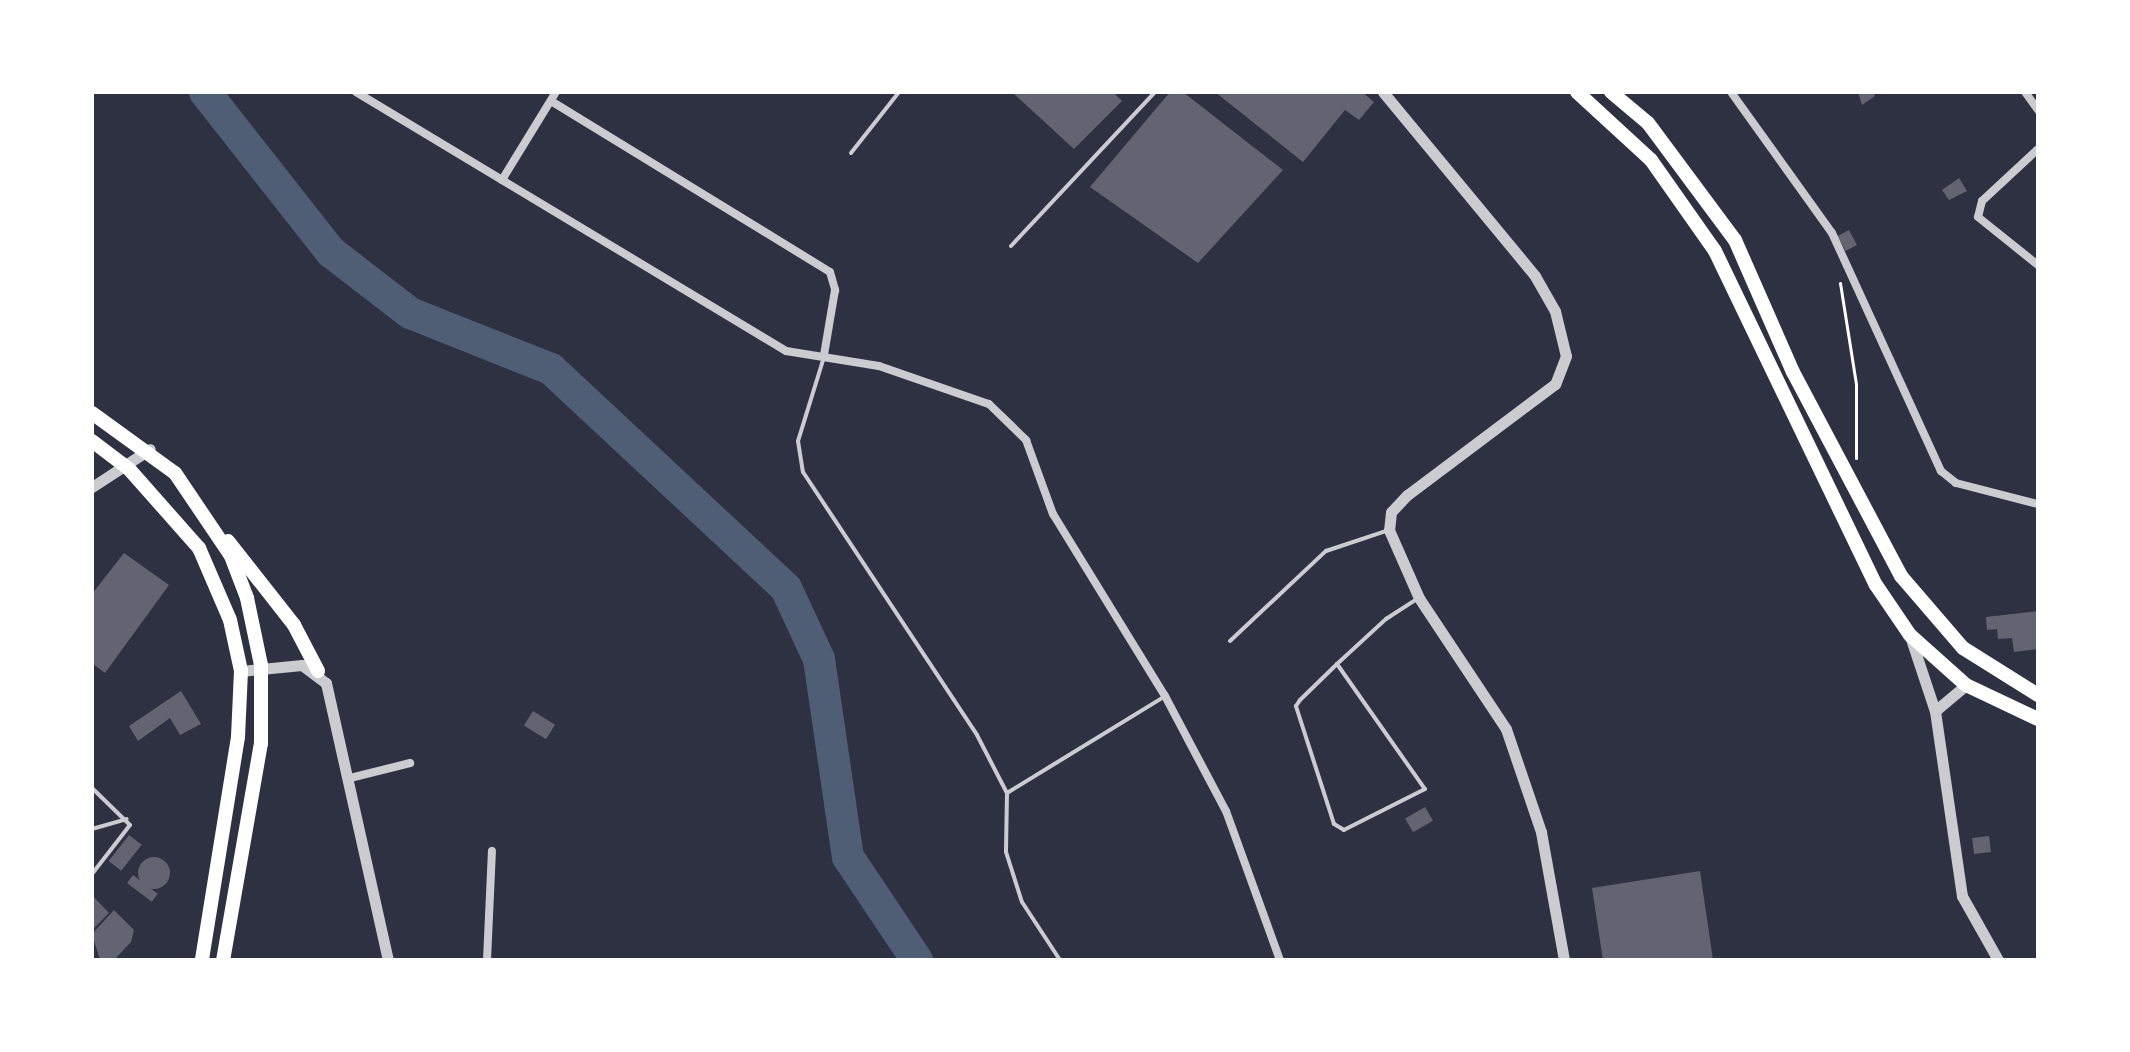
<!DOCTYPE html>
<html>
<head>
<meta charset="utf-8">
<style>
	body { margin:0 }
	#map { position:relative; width:2130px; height:1052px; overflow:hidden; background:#2d3142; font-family:"Times New Roman",serif }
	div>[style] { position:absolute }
	.river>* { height:32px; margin:-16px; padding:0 16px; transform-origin:16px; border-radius:16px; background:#4f5d75 }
	.building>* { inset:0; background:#626471; transform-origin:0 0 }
	.round { border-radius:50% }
	.path>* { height:3px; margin:-1.5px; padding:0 1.5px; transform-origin:1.5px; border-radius:1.5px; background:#fff }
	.service>* { height:4px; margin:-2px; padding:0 2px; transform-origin:2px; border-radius:2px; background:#caccd0 }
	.minor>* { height:8px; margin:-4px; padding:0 4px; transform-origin:4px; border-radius:4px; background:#caccd0 }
	.tertiary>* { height:11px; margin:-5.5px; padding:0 5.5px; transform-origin:5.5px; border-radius:5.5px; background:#caccd0 }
	.primary>* { height:14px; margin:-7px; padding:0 7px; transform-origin:7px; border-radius:7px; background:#fff }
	span { translate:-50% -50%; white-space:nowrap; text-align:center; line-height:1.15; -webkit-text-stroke:6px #fff; paint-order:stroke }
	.frame { position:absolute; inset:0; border:94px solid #fff; pointer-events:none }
</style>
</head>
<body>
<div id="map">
	<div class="river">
		<div style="left:205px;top:92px;width:204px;rotate:51.8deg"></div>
		<div style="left:331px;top:252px;width:100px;rotate:37.7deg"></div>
		<div style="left:410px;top:313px;width:152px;rotate:21.7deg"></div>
		<div style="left:551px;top:369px;width:321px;rotate:43deg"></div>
		<div style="left:786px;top:588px;width:78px;rotate:65.1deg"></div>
		<div style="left:819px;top:659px;width:200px;rotate:81.7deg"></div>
		<div style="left:848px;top:857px;width:124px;rotate:56.2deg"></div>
	</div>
	<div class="building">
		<div style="clip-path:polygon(1012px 92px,1113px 92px,1122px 101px,1074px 149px)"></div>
		<div style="clip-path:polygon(1170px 92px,1183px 92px,1283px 170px,1198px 263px,1090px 187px)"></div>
		<div style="clip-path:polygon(1215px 92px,1362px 92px,1374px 102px,1359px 120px,1345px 110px,1303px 162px)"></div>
		<div style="clip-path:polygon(1858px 92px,1873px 92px,1875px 96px,1862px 105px)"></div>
		<div style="clip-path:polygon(1959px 178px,1967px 191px,1949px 200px,1942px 190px)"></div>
		<div style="left:1849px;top:230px;width:17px;height:13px;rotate:62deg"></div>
		<div style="clip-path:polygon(124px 553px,169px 585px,105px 673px,92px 663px,92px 594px)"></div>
		<div style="clip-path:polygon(2038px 611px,2038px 649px,2014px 652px,2012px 638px,1998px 639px,1997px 629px,1987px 630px,1986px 617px)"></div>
		<div style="clip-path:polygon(181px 691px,201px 724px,180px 735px,170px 718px,138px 741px,129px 726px)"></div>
		<div style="left:533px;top:711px;width:26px;height:17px;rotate:32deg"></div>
		<div style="left:1425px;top:807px;width:16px;height:23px;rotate:60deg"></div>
		<div style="left:129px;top:835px;width:16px;height:33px;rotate:38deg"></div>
		<div style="left:1989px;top:836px;width:16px;height:17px;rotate:83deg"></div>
		<div class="round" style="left:138px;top:857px;width:32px;height:32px"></div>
		<div style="clip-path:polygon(1700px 871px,1713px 960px,1603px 960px,1592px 888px)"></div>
		<div style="left:133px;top:875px;width:31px;height:10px;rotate:37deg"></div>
		<div style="clip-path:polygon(92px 895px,109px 913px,92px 930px)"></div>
		<div style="clip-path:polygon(114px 910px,134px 930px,131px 942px,114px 960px,100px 960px,92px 934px)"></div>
	</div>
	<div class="path">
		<div style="left:1840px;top:283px;width:102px;rotate:81deg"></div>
		<div style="left:1856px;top:384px;width:74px;rotate:90deg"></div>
	</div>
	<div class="service">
		<div style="left:851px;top:153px;width:78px;rotate:-51.8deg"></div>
		<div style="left:1011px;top:246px;width:211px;rotate:-46.9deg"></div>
		<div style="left:824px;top:357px;width:88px;rotate:107.2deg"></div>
		<div style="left:798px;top:441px;width:31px;rotate:81deg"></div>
		<div style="left:803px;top:472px;width:315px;rotate:56.5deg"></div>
		<div style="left:977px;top:735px;width:65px;rotate:62.7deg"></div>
		<div style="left:1007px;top:793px;width:59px;rotate:91deg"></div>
		<div style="left:1006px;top:852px;width:52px;rotate:72.3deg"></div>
		<div style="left:1022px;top:902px;width:69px;rotate:56.8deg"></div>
		<div style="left:1230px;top:641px;width:132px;rotate:-43.2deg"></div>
		<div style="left:1326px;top:551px;width:66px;rotate:-18.4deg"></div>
		<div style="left:1337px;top:664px;width:153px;rotate:54.9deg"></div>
		<div style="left:1425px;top:789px;width:91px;rotate:153.2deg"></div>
		<div style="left:1344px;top:830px;width:12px;rotate:-149deg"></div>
		<div style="left:1334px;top:824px;width:124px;rotate:-107.9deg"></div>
		<div style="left:1296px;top:706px;width:7px;rotate:-56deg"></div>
		<div style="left:1300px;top:700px;width:52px;rotate:-44.2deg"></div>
		<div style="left:1337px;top:664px;width:67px;rotate:-42.6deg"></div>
		<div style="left:1386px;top:619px;width:37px;rotate:-33deg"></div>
		<div style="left:92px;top:788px;width:53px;rotate:44.2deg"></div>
		<div style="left:130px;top:825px;width:62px;rotate:127.8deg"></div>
		<div style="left:1007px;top:793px;width:185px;rotate:-31.5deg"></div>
		<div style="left:92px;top:829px;width:36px;rotate:-16deg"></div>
	</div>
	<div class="minor">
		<div style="left:356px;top:92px;width:502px;rotate:31.06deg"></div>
		<div style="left:786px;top:351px;width:94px;rotate:9.2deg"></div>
		<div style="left:879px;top:366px;width:116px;rotate:19.1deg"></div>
		<div style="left:989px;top:404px;width:52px;rotate:44.2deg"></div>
		<div style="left:1026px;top:440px;width:79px;rotate:70deg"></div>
		<div style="left:1053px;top:514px;width:214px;rotate:58.4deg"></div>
		<div style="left:1165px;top:696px;width:130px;rotate:62.1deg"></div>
		<div style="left:1226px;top:811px;width:158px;rotate:70.1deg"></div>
		<div style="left:1731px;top:92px;width:173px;rotate:54.4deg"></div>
		<div style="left:1832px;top:233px;width:262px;rotate:65.4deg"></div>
		<div style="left:1941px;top:471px;width:19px;rotate:39deg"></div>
		<div style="left:1956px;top:483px;width:85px;rotate:14.4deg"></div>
		<div style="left:2025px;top:92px;width:22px;rotate:54deg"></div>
		<div style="left:551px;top:101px;width:327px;rotate:31.5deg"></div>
		<div style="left:830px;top:272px;width:19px;rotate:74deg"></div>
		<div style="left:835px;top:290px;width:66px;rotate:99.6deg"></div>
		<div style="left:2038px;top:149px;width:76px;rotate:137.1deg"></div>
		<div style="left:1982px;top:201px;width:16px;rotate:104deg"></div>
		<div style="left:1978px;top:217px;width:77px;rotate:38.7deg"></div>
		<div style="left:502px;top:180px;width:103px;rotate:-58.5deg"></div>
		<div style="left:350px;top:778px;width:62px;rotate:-14deg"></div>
		<div style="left:487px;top:960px;width:109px;rotate:-87.4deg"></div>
	</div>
	<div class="tertiary">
		<div style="left:1383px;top:92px;width:239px;rotate:50.4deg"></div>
		<div style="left:1535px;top:276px;width:40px;rotate:60.3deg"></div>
		<div style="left:1555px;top:311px;width:46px;rotate:76.3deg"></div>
		<div style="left:1566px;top:356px;width:30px;rotate:111deg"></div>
		<div style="left:1555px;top:384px;width:185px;rotate:143.1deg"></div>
		<div style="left:1407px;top:495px;width:23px;rotate:133deg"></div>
		<div style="left:1391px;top:512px;width:18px;rotate:96deg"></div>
		<div style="left:1389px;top:530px;width:74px;rotate:66.2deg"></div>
		<div style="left:1419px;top:598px;width:157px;rotate:56.4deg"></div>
		<div style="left:1506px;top:729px;width:109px;rotate:71.2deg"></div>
		<div style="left:1541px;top:832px;width:130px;rotate:79.8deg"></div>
		<div style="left:92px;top:487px;width:69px;rotate:-33.2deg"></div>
		<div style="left:1910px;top:636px;width:79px;rotate:71.6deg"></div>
		<div style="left:1935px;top:711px;width:187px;rotate:81.7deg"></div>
		<div style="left:1962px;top:896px;width:73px;rotate:60.6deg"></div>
		<div style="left:241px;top:671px;width:61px;rotate:-5.6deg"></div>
		<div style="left:302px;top:665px;width:30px;rotate:37deg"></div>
		<div style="left:326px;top:683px;width:284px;rotate:77.4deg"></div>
		<div style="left:1935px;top:711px;width:40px;rotate:-40deg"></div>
	</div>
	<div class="primary">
		<div style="left:1577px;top:92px;width:100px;rotate:42.6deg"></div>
		<div style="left:1651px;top:160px;width:111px;rotate:54.9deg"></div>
		<div style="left:1715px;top:251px;width:371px;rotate:64.3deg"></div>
		<div style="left:1876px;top:585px;width:60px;rotate:55.8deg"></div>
		<div style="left:1910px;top:635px;width:75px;rotate:41.8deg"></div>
		<div style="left:1966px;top:685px;width:80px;rotate:25.3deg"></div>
		<div style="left:1611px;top:92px;width:48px;rotate:40deg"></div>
		<div style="left:1648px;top:123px;width:146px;rotate:53.4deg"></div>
		<div style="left:1735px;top:240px;width:144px;rotate:66.3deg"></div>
		<div style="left:1793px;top:372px;width:231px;rotate:62.1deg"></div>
		<div style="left:1901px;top:576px;width:95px;rotate:49.3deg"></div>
		<div style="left:1963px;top:648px;width:89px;rotate:32.1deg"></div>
		<div style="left:92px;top:413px;width:102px;rotate:35.9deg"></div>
		<div style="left:175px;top:473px;width:100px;rotate:56deg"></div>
		<div style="left:231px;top:556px;width:45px;rotate:69.1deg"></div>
		<div style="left:247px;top:598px;width:68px;rotate:78.2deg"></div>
		<div style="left:261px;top:665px;width:78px;rotate:90deg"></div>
		<div style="left:261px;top:743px;width:220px;rotate:99.9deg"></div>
		<div style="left:92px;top:441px;width:46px;rotate:37.1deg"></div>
		<div style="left:129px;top:469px;width:106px;rotate:48.5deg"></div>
		<div style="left:199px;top:548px;width:78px;rotate:66.7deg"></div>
		<div style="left:230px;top:620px;width:52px;rotate:77.8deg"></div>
		<div style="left:241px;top:671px;width:66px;rotate:92.6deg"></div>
		<div style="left:238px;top:737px;width:226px;rotate:99.2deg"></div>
		<div style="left:228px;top:541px;width:107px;rotate:51.8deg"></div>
		<div style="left:294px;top:625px;width:52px;rotate:62.4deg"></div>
	</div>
	<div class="frame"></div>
</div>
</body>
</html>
